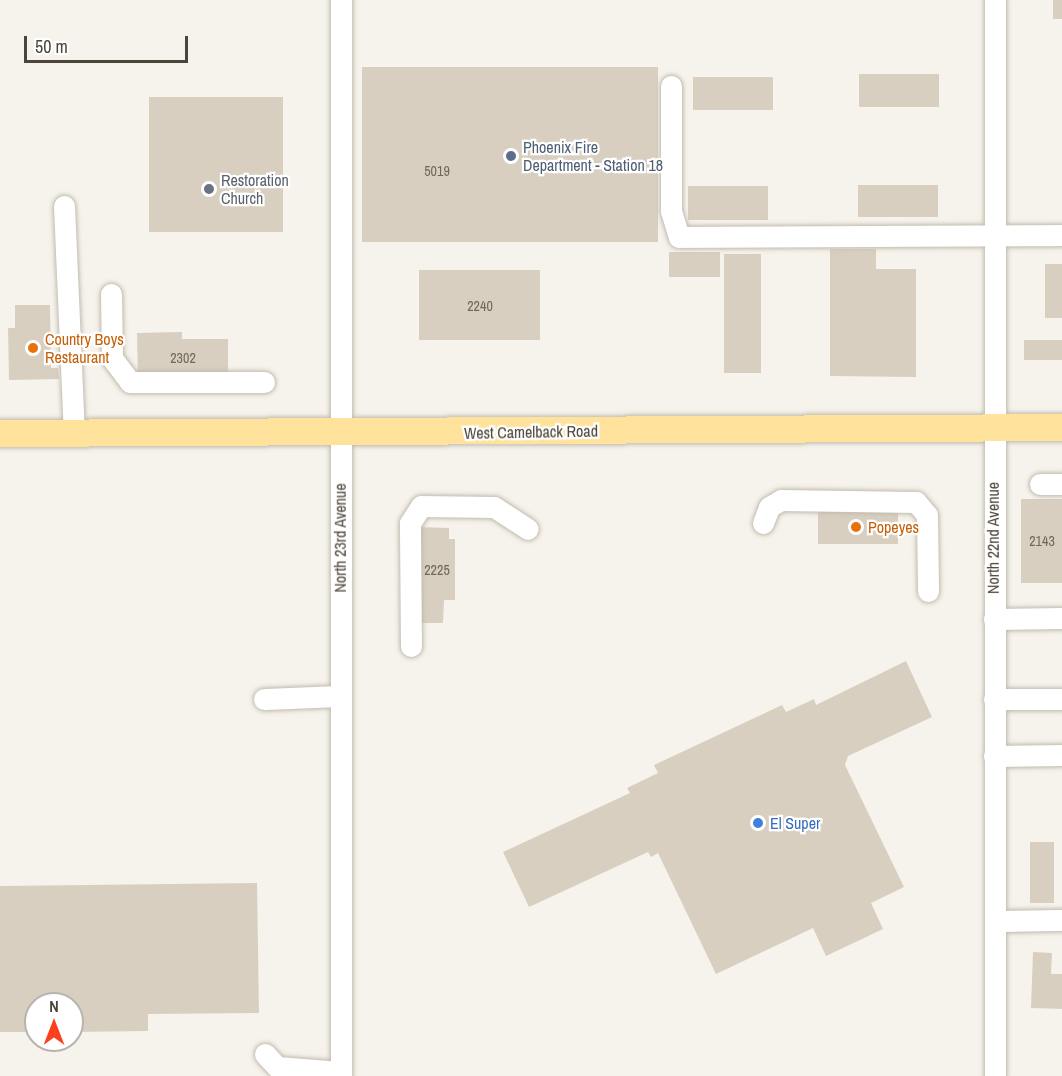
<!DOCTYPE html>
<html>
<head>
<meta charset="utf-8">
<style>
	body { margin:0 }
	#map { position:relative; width:1062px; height:1076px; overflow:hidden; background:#f6f3ec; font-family:"Archivo Narrow",sans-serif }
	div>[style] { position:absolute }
	.building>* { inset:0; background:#d8cfc1; transform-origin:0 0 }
	.roads { filter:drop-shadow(0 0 2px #c2bbae) drop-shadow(0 0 2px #c2bbae) }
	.minor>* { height:21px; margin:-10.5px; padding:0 10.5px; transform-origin:10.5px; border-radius:10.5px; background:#fff }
	.major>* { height:27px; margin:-13.5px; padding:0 13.5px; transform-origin:13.5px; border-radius:13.5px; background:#ffe39c }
	.dots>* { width:16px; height:16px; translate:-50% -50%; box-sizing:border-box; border:3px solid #fff; border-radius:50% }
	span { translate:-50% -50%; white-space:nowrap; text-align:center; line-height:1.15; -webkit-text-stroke:4.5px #fff; paint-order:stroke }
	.number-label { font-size:14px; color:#6e675b }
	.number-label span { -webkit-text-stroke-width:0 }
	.service-label { font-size:16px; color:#4e5e75 }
	.left { translate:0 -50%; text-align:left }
	.worship-label { font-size:16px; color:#5b616d }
	.food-label { font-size:16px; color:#c56008 }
	.street-label { font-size:16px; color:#4b4439 }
	.shop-label { font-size:16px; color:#366cbe }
	.north { position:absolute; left:24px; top:992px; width:60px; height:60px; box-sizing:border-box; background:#fff; border:2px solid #b7b4b0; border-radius:50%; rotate:0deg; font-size:16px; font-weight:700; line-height:24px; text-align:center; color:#4b4439 }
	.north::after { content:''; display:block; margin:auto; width:21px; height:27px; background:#fc3f1d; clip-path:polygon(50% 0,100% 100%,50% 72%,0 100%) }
	.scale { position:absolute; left:24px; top:36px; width:164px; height:27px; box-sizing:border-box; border:3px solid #4b4439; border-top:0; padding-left:8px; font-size:18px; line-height:21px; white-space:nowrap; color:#4b4439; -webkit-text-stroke:4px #fff; paint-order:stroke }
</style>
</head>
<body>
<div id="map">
	<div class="building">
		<div style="left:1053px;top:0;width:9px;height:19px"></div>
		<div style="left:658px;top:67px;width:175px;height:296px;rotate:90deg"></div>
		<div style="left:859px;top:74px;width:80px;height:33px"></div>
		<div style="left:693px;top:77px;width:80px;height:33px"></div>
		<div style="left:149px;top:97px;width:134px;height:135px"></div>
		<div style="left:858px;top:185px;width:80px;height:32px"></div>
		<div style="left:688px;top:186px;width:80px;height:34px"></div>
		<div style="clip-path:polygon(830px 249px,876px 249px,876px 269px,916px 269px,916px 377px,830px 376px)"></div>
		<div style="left:720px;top:252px;width:25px;height:51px;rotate:90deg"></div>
		<div style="left:724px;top:254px;width:37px;height:119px"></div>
		<div style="left:1045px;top:264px;width:17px;height:54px"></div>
		<div style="left:540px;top:270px;width:70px;height:121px;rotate:90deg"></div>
		<div style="clip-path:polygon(15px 305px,50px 305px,51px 368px,58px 368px,59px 379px,9px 380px,8px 328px,15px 328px)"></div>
		<div style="clip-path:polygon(182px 332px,182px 339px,228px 339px,228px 377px,138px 378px,137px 333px)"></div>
		<div style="left:1024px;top:340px;width:38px;height:20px"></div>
		<div style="left:1062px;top:499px;width:84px;height:41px;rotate:90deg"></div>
		<div style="left:818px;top:511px;width:80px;height:33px"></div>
		<div style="clip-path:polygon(419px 527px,449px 528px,449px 539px,455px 539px,455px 600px,444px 600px,443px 623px,418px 623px)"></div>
		<div style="clip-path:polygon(906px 661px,932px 717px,848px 756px,845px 765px,904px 887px,871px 903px,883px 929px,826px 956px,813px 928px,716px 974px,658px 853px,651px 857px,648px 852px,529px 907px,503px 852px,630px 793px,627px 788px,658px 773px,654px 765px,782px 705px,786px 712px,814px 699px,816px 705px)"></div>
		<div style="left:1030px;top:842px;width:24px;height:61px"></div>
		<div style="clip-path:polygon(257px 883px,259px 1013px,148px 1014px,148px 1031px,72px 1032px,72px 1004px,36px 1004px,36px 1032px,0 1032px,0 886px)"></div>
		<div style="clip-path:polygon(1033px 952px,1052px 953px,1051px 974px,1062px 974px,1062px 1009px,1031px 1008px)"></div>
	</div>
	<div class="roads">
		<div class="minor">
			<div style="left:341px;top:0;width:1076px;rotate:90deg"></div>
			<div style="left:995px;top:0;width:1076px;rotate:90deg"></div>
			<div style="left:671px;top:86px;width:125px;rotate:90deg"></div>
			<div style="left:671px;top:211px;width:27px;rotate:73deg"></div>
			<div style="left:679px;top:237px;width:383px;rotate:-0.3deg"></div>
			<div style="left:64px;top:206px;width:227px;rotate:87.5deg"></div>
			<div style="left:111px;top:294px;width:64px;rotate:89.1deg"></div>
			<div style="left:112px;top:358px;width:30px;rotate:53deg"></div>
			<div style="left:130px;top:382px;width:134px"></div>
			<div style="left:1040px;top:484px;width:22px"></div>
			<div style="left:763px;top:523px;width:17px;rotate:-69deg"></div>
			<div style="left:769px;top:507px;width:14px;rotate:-30deg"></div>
			<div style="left:781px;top:500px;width:135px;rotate:0.8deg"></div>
			<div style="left:916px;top:502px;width:17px;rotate:50deg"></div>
			<div style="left:927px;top:515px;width:76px;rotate:89.2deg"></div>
			<div style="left:994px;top:619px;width:68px;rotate:-0.8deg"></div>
			<div style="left:411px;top:646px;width:123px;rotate:-90.5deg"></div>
			<div style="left:410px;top:523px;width:20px;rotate:-57deg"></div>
			<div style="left:421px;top:506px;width:73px;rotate:0.8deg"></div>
			<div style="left:494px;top:507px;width:40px;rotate:32.9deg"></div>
			<div style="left:264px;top:699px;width:76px;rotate:-2.3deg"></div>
			<div style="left:994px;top:699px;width:68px"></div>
			<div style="left:994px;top:756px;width:68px;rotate:-0.8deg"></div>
			<div style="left:995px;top:921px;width:67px;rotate:-0.9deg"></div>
			<div style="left:265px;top:1054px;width:18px;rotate:47deg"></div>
			<div style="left:277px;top:1067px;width:64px;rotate:4.5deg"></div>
		</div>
		<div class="major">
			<div style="left:0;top:433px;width:1062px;rotate:-0.32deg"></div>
		</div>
	</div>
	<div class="dots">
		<div style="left:511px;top:156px;background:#5c6f8a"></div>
		<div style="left:209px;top:189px;background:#6b7280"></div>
		<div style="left:33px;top:348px;background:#e8710a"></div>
		<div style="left:856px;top:527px;background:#e8710a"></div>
		<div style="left:758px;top:823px;background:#3f7fe0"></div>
	</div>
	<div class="number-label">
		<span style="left:437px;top:171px">5019</span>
		<span style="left:480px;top:306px">2240</span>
		<span style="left:183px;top:358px">2302</span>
		<span style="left:1042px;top:541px">2143</span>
		<span style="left:437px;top:570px">2225</span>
	</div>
	<div class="service-label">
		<span class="left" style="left:523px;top:156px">Phoenix Fire<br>Department - Station 18</span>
	</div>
	<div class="worship-label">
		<span class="left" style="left:221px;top:189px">Restoration<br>Church</span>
	</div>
	<div class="food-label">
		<span class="left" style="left:45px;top:348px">Country Boys<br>Restaurant</span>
		<span class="left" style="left:868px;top:527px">Popeyes</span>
	</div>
	<div class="street-label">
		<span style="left:531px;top:432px;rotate:-1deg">West Camelback Road</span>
		<span style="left:340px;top:538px;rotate:-90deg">North 23rd Avenue</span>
		<span style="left:993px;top:538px;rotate:-90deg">North 22nd Avenue</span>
	</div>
	<div class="shop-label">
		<span class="left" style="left:770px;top:823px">El Super</span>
	</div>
	<div class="north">N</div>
	<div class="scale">50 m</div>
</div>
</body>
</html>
